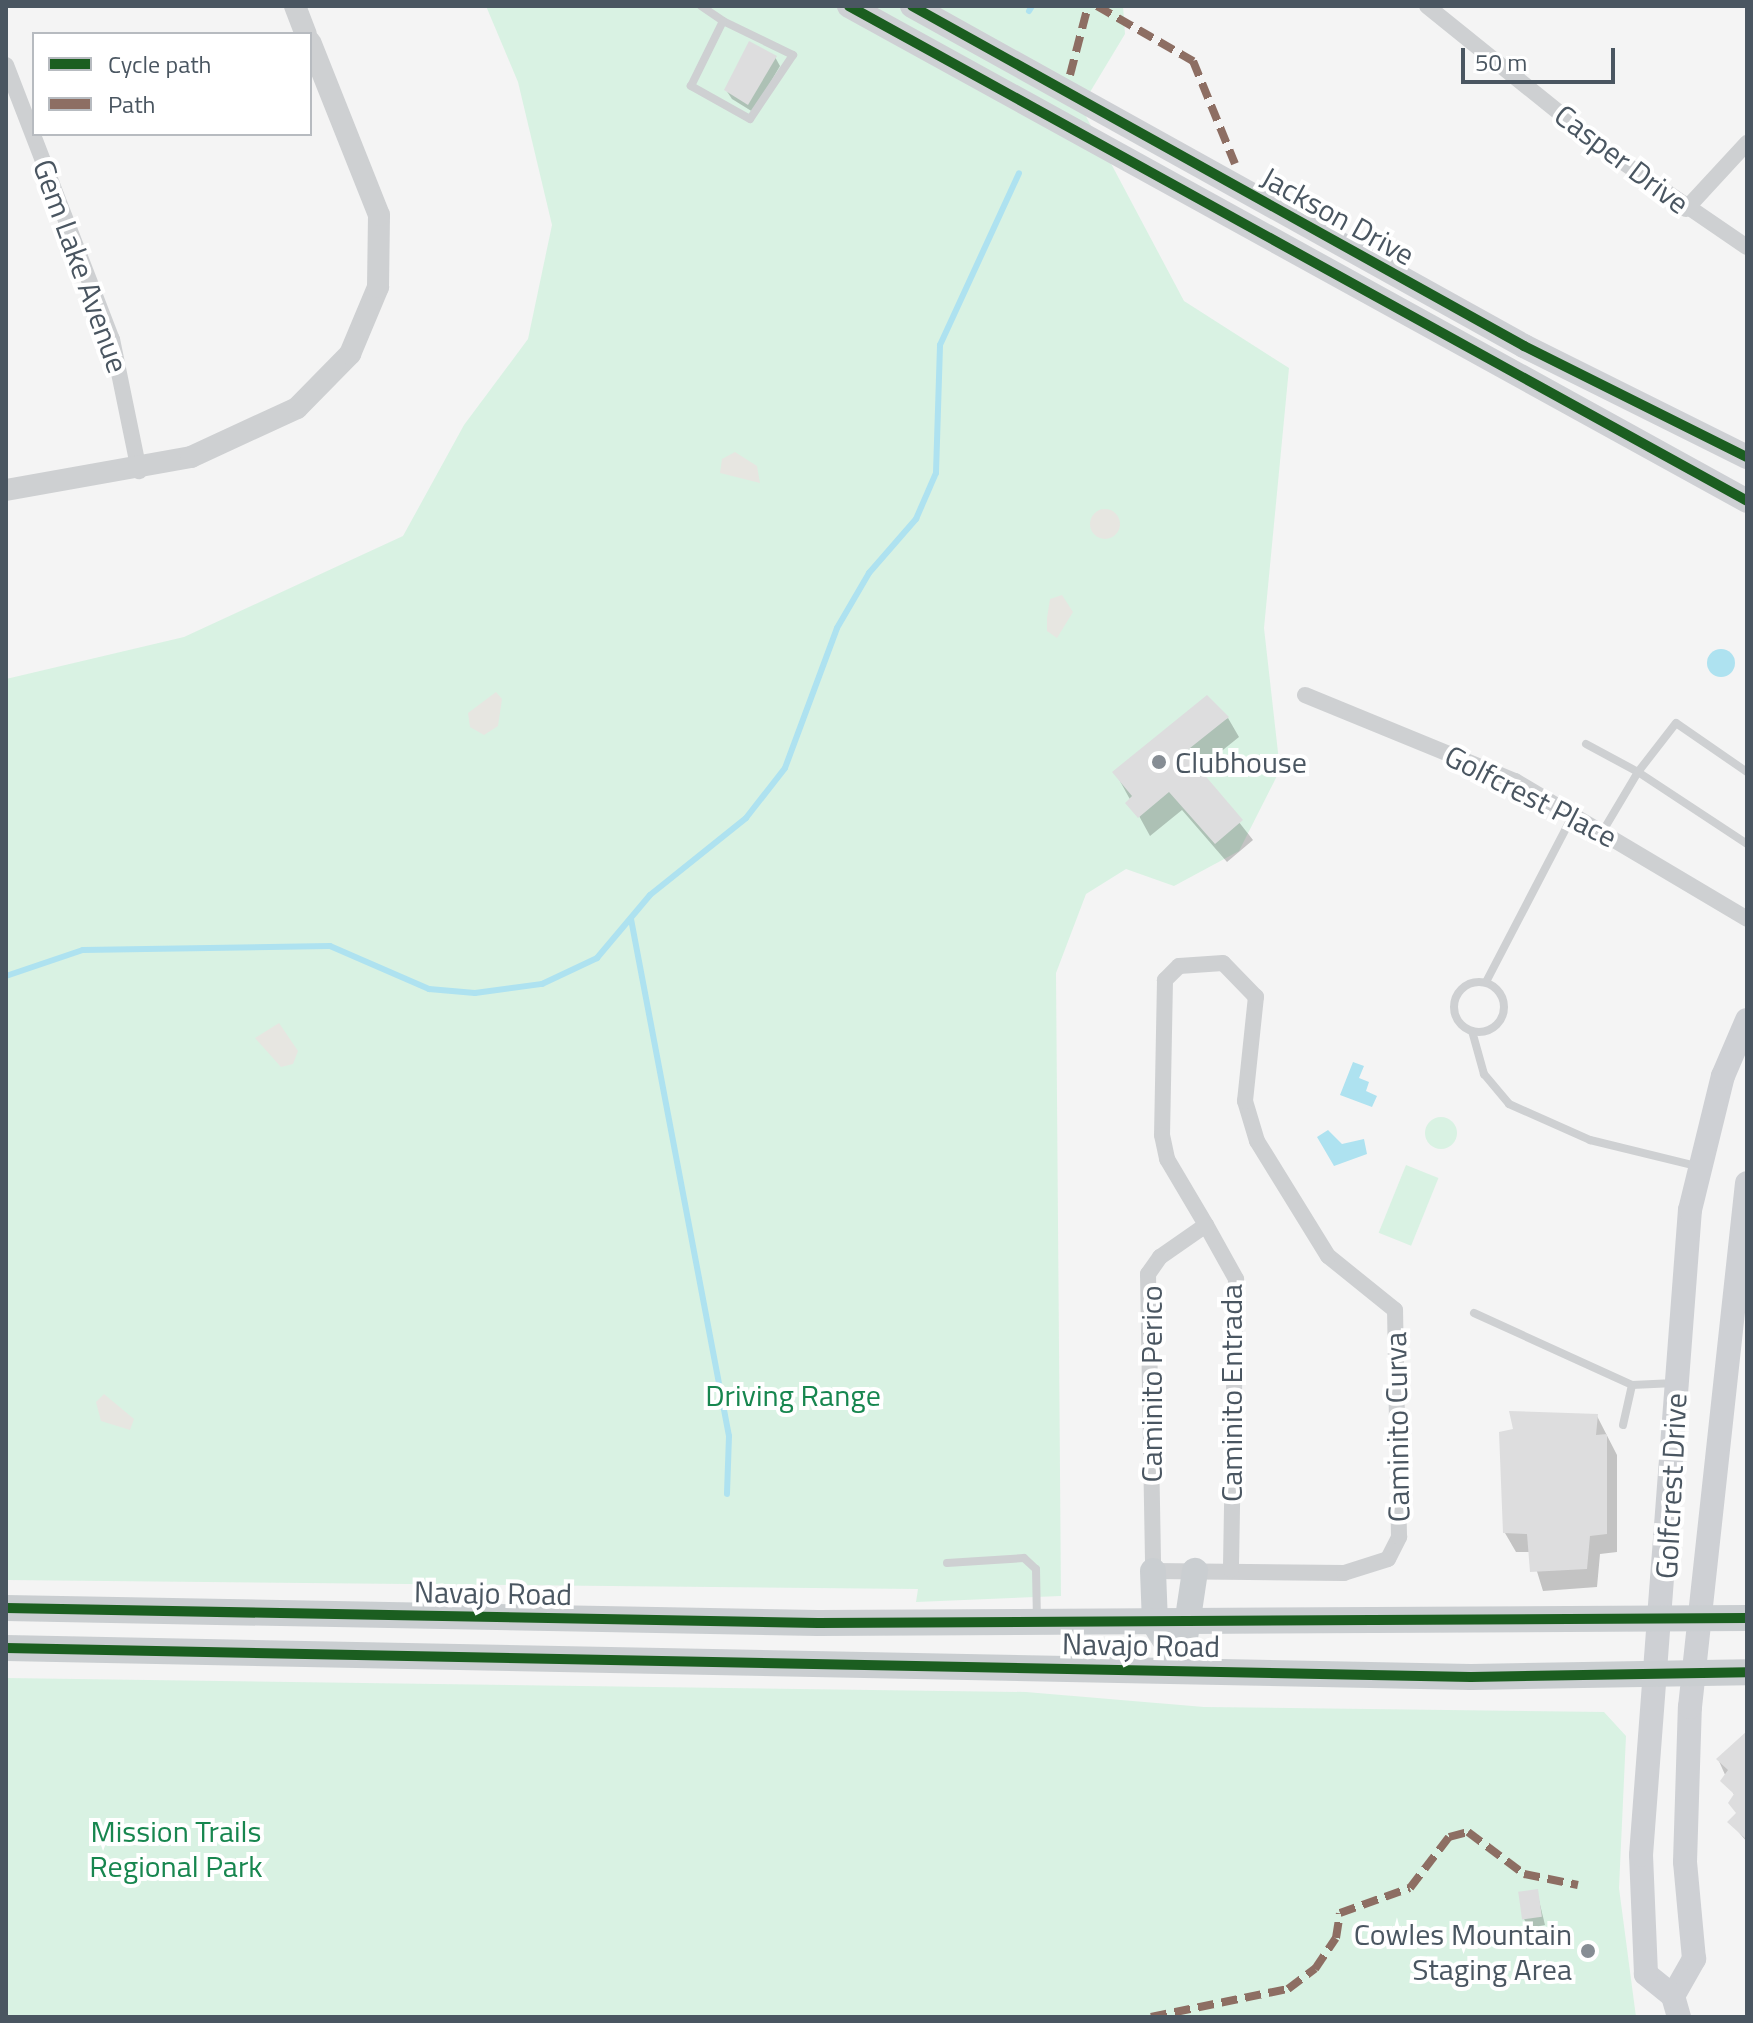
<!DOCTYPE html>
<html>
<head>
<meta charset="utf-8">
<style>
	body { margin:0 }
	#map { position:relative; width:1753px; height:2023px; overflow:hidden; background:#f4f4f4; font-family:"Titillium Web",sans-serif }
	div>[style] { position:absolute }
	.green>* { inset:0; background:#d9f2e3; transform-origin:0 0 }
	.round { border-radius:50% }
	.sand>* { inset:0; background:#e7e6e1 }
	.water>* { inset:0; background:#aee2f0 }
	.shadow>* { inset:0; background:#0003 }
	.stream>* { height:6px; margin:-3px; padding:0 3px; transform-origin:3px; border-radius:3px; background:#aee2f0 }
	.building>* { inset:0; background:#ddddde; transform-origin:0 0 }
	.service>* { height:8px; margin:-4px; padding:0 4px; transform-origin:4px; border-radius:4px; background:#ced0d2 }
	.service>.ring { margin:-4px; padding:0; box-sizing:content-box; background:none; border:8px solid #ced0d2; border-radius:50% }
	.minor>* { height:16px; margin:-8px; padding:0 8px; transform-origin:8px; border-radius:8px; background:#ced0d2 }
	.tertiary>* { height:22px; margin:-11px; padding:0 11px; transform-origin:11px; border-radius:11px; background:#ced0d2 }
	.secondary>* { height:24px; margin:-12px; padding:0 12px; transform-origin:12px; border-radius:12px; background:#ced0d4 }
	.primary>* { height:26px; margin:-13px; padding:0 13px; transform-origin:13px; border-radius:13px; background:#caced1 }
	.quiet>* { height:8px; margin-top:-4px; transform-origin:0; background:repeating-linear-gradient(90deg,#8d6e63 0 16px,transparent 0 24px) }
	.cycleway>* { height:10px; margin:-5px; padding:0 5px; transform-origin:5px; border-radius:5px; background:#1b5e20 }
	.dots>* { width:22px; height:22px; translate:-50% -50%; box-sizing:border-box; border:4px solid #fff; border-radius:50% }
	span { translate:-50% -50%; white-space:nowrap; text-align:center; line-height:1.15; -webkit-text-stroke:8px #fff; paint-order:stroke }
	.street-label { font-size:30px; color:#4a5661 }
	.poi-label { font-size:30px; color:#4a5661 }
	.left { translate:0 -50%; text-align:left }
	.right { translate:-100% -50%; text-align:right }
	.park-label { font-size:30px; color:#17864f }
	.frame { position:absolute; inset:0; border:8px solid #4a5661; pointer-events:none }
	.legend { position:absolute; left:32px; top:32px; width:280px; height:104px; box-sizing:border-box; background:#fff; border:2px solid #b7bbc0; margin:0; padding:10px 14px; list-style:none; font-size:24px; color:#4a5661 }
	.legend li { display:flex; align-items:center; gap:16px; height:40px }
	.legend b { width:40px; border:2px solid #b7bbc0 }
	.scale { position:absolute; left:1461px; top:48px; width:154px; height:36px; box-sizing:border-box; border:4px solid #4a5661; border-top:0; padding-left:10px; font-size:24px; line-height:28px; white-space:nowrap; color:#4a5661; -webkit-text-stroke:6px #fff; paint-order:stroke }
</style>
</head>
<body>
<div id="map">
	<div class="green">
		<div style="clip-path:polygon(486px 6px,1123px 6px,1125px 34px,1081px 107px,1184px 301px,1289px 368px,1264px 628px,1280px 770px,1239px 851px,1174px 886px,1126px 869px,1086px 894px,1056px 973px,1061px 1596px,916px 1602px,918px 1589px,6px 1580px,6px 679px,184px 637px,403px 536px,464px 425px,528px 339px,552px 225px,518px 82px)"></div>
		<div class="round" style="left:1425px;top:1117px;width:32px;height:32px"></div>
		<div style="left:1406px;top:1165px;width:35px;height:73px;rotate:22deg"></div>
		<div style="clip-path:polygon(6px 1678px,1026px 1692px,1204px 1707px,1604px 1712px,1626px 1736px,1619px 1888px,1636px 2017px,6px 2017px)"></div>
	</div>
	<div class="sand">
		<div style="clip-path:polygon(735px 452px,757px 466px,760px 483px,720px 473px,722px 459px)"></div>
		<div class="round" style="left:1090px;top:509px;width:30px;height:30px"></div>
		<div style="clip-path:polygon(1062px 595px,1073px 612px,1057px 638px,1047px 631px,1047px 618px,1050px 599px)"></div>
		<div style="clip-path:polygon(496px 692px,502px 699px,498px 726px,484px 735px,470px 727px,468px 713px)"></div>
		<div style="clip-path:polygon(279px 1023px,298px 1051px,293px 1064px,281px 1067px,255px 1038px)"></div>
		<div style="clip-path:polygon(104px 1394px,134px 1419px,130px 1430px,101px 1421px,96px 1402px)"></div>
	</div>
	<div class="water">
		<div class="round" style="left:1707px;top:649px;width:28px;height:28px"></div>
		<div style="clip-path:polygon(1353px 1062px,1364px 1066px,1359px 1078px,1369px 1082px,1366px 1091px,1377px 1096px,1372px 1107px,1340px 1095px)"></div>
		<div style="clip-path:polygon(1328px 1130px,1342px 1144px,1364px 1139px,1367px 1154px,1334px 1166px,1317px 1137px)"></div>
	</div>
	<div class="shadow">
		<div style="clip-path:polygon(775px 57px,780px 66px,753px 112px,732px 99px,726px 90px)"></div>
		<div style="clip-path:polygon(1228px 718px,1239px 737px,1198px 770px,1253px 840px,1227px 862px,1182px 810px,1150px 836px,1115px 772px)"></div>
		<div style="clip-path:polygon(1597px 1416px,1617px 1455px,1617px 1552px,1600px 1554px,1597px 1587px,1543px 1591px,1531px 1552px,1516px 1552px,1505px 1533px)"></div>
		<div style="clip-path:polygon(1747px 1734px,1747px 1842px,1730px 1822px,1737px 1814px,1735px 1797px,1718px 1759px)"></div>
		<div style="clip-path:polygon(1537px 1892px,1545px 1925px,1529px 1928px,1524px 1919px)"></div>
	</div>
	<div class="stream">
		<div style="left:1029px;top:11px;width:6px;rotate:-59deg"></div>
		<div style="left:631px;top:919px;width:526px;rotate:79.27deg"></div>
		<div style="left:729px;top:1436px;width:58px;rotate:92deg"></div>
		<div style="left:6px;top:976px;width:81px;rotate:-18.7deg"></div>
		<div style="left:83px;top:950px;width:247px;rotate:-0.9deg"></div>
		<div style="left:330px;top:946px;width:108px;rotate:23.5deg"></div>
		<div style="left:429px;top:989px;width:46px;rotate:5deg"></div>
		<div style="left:475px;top:993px;width:68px;rotate:-7.7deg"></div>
		<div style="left:542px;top:984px;width:61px;rotate:-25.3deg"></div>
		<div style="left:597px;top:958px;width:82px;rotate:-49.9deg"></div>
		<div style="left:650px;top:895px;width:123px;rotate:-38.7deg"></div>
		<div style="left:746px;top:818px;width:63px;rotate:-52deg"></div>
		<div style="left:785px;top:768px;width:149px;rotate:-69.6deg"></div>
		<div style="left:837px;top:628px;width:64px;rotate:-59.8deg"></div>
		<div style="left:869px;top:573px;width:72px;rotate:-49deg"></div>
		<div style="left:916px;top:519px;width:50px;rotate:-66.5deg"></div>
		<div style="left:936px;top:473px;width:128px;rotate:-88.2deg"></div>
		<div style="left:940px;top:345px;width:189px;rotate:-65.3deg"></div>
	</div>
	<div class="building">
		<div style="clip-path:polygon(749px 41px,777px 56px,748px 105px,724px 90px)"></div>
		<div style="clip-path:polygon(1207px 695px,1229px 717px,1185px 752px,1243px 820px,1215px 844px,1169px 792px,1138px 818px,1125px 803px,1132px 796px,1112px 772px)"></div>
		<div style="clip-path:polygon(1509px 1411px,1598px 1414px,1596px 1435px,1607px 1434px,1607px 1534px,1590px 1536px,1587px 1569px,1530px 1572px,1527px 1534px,1503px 1533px,1499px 1432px,1513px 1429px)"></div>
		<div style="clip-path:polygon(1747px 1731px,1747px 1840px,1727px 1822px,1736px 1813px,1728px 1803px,1734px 1794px,1720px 1781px,1728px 1770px,1716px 1759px)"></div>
		<div style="left:1538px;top:1889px;width:28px;height:20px;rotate:82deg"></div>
	</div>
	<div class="service">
		<div style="left:701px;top:6px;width:27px;rotate:34deg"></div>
		<div style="left:723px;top:21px;width:78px;rotate:25.9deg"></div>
		<div style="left:793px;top:55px;width:77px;rotate:123.9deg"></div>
		<div style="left:750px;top:119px;width:68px;rotate:-150.8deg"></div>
		<div style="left:691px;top:86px;width:72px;rotate:-63.8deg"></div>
		<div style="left:1586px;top:744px;width:59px;rotate:28.3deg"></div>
		<div style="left:1638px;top:772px;width:66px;rotate:120.8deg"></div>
		<div style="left:1747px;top:772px;width:86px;rotate:-145.4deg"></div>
		<div style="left:1676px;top:723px;width:62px;rotate:127.8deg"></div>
		<div style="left:1638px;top:772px;width:131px;rotate:33.4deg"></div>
		<div class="ring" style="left:1454px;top:982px;width:42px;height:42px"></div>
		<div style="left:1486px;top:982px;width:191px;rotate:-62.5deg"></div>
		<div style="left:1472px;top:1031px;width:45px;rotate:74.4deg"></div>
		<div style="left:1484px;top:1074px;width:39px;rotate:50deg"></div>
		<div style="left:1509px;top:1104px;width:89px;rotate:24deg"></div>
		<div style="left:1590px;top:1140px;width:110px;rotate:13.7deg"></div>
		<div style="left:1474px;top:1313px;width:174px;rotate:24.5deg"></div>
		<div style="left:1632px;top:1385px;width:43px;rotate:-2.7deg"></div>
		<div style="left:1623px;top:1425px;width:41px;rotate:-77.3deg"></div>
		<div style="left:947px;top:1563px;width:77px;rotate:-3.7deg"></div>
		<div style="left:1024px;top:1558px;width:16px;rotate:43deg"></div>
		<div style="left:1036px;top:1569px;width:50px;rotate:88.9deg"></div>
	</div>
	<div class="minor">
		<div style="left:1427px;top:6px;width:233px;rotate:38.9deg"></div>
		<div style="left:1608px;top:152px;width:168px;rotate:34.4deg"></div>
		<div style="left:6px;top:65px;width:294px;rotate:68.9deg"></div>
		<div style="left:112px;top:339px;width:135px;rotate:78.4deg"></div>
		<div style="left:1686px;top:209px;width:90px;rotate:-47.3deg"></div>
		<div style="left:1305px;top:695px;width:227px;rotate:22.3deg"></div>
		<div style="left:1515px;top:781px;width:270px;rotate:30.7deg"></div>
		<div style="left:1206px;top:1225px;width:56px;rotate:145.2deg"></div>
		<div style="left:1160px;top:1257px;width:21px;rotate:125deg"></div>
		<div style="left:1148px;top:1274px;width:297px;rotate:89deg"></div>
		<div style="left:1153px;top:1571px;width:191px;rotate:0.6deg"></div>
		<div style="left:1344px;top:1573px;width:46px;rotate:-17.7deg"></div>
		<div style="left:1388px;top:1559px;width:25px;rotate:-63deg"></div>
		<div style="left:1399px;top:1537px;width:227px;rotate:-91deg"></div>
		<div style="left:1395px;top:1310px;width:86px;rotate:-141.1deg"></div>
		<div style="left:1328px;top:1256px;width:135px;rotate:-121.7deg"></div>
		<div style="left:1257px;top:1141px;width:42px;rotate:-106.7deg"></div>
		<div style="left:1245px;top:1101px;width:105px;rotate:-84deg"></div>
		<div style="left:1256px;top:997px;width:47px;rotate:-134.1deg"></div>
		<div style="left:1223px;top:963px;width:44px;rotate:176.1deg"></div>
		<div style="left:1179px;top:966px;width:20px;rotate:135deg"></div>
		<div style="left:1165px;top:980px;width:155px;rotate:91.1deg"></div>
		<div style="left:1162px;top:1135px;width:25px;rotate:78deg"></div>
		<div style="left:1167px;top:1159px;width:77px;rotate:59.4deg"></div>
		<div style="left:1206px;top:1225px;width:62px;rotate:60.9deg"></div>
		<div style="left:1236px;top:1279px;width:291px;rotate:91deg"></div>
	</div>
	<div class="tertiary">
		<div style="left:295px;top:6px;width:30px;rotate:69deg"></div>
		<div style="left:6px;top:490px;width:188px;rotate:-10.1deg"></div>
		<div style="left:191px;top:457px;width:117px;rotate:-24.8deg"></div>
		<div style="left:297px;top:408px;width:76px;rotate:-45.5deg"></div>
		<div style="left:350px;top:354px;width:73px;rotate:-67.3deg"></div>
		<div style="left:378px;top:287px;width:72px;rotate:-89.2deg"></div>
		<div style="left:379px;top:215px;width:186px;rotate:-111.7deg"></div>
	</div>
	<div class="secondary">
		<div style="left:849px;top:6px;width:1025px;rotate:28.86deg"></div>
		<div style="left:912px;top:6px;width:700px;rotate:29.05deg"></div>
		<div style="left:1524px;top:346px;width:249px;rotate:26.5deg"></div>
		<div style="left:1673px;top:1996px;width:43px;rotate:-60.4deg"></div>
		<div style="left:1694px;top:1959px;width:97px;rotate:-95.3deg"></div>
		<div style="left:1685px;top:1862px;width:155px;rotate:-88.2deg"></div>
		<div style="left:1690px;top:1707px;width:527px;rotate:-83.79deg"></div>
		<div style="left:1679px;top:2017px;width:22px;rotate:-106deg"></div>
		<div style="left:1673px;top:1996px;width:35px;rotate:-141deg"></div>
		<div style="left:1646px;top:1974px;width:119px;rotate:-92.4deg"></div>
		<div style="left:1641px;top:1855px;width:647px;rotate:-85.66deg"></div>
		<div style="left:1690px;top:1210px;width:138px;rotate:-76.2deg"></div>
		<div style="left:1723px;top:1076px;width:61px;rotate:-66.8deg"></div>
	</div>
	<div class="primary">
		<div style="left:1153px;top:1571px;width:53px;rotate:87.8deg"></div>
		<div style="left:1155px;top:1624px;width:34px;rotate:58deg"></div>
		<div style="left:6px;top:1608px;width:812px;rotate:1.06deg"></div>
		<div style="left:818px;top:1623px;width:929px;rotate:-0.31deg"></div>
		<div style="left:1185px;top:1638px;width:68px;rotate:-81.5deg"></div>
		<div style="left:6px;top:1648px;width:1465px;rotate:1.13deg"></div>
		<div style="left:1471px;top:1677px;width:276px;rotate:-1deg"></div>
	</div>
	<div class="quiet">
		<div style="left:1097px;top:6px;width:111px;rotate:29.8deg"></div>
		<div style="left:1193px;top:61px;width:111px;rotate:67.8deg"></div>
		<div style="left:1070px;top:75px;width:71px;rotate:-75.4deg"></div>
		<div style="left:1151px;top:2017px;width:140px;rotate:-11.6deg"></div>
		<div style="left:1288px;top:1989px;width:34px;rotate:-37deg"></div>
		<div style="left:1315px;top:1969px;width:37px;rotate:-56deg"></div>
		<div style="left:1336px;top:1938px;width:25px;rotate:-81deg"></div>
		<div style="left:1340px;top:1913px;width:74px;rotate:-19.7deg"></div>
		<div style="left:1410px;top:1888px;width:64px;rotate:-52.6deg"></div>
		<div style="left:1449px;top:1837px;width:20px;rotate:-15deg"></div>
		<div style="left:1468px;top:1832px;width:70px;rotate:36.9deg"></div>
		<div style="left:1524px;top:1874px;width:55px;rotate:11.5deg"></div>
	</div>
	<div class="cycleway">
		<div style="left:849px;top:6px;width:1025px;rotate:28.86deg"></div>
		<div style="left:912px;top:6px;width:700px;rotate:29.05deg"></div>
		<div style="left:1524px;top:346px;width:249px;rotate:26.5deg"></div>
		<div style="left:6px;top:1608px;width:812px;rotate:1.06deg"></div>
		<div style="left:818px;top:1623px;width:929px;rotate:-0.31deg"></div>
		<div style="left:6px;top:1648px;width:1465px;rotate:1.13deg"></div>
		<div style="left:1471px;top:1677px;width:276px;rotate:-1deg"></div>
	</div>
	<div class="dots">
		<div style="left:1159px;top:762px;background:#868d94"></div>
		<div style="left:1588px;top:1951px;background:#868d94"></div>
	</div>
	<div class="street-label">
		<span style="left:1622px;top:159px;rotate:37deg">Casper Drive</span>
		<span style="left:1338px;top:216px;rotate:29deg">Jackson Drive</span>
		<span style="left:81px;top:266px;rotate:70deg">Gem Lake Avenue</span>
		<span style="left:1531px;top:796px;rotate:27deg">Golfcrest Place</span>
		<span style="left:1151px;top:1384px;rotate:-90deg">Caminito Perico</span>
		<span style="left:1231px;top:1393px;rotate:-90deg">Caminito Entrada</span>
		<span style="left:1397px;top:1427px;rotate:-91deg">Caminito Curva</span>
		<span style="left:1671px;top:1486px;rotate:-87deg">Golfcrest Drive</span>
		<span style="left:493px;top:1593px;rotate:1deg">Navajo Road</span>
		<span style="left:1141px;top:1645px;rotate:1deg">Navajo Road</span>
	</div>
	<div class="poi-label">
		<span class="left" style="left:1175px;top:762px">Clubhouse</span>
		<span class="right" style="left:1572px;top:1951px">Cowles Mountain<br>Staging Area</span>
	</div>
	<div class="park-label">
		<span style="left:793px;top:1395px">Driving Range</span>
		<span style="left:176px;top:1848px">Mission Trails<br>Regional Park</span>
	</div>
	<div class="frame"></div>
	<ul class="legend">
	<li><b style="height:10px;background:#1b5e20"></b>Cycle path</li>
	<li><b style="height:10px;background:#8d6e63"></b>Path</li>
	</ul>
	<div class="scale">50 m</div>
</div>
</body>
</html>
